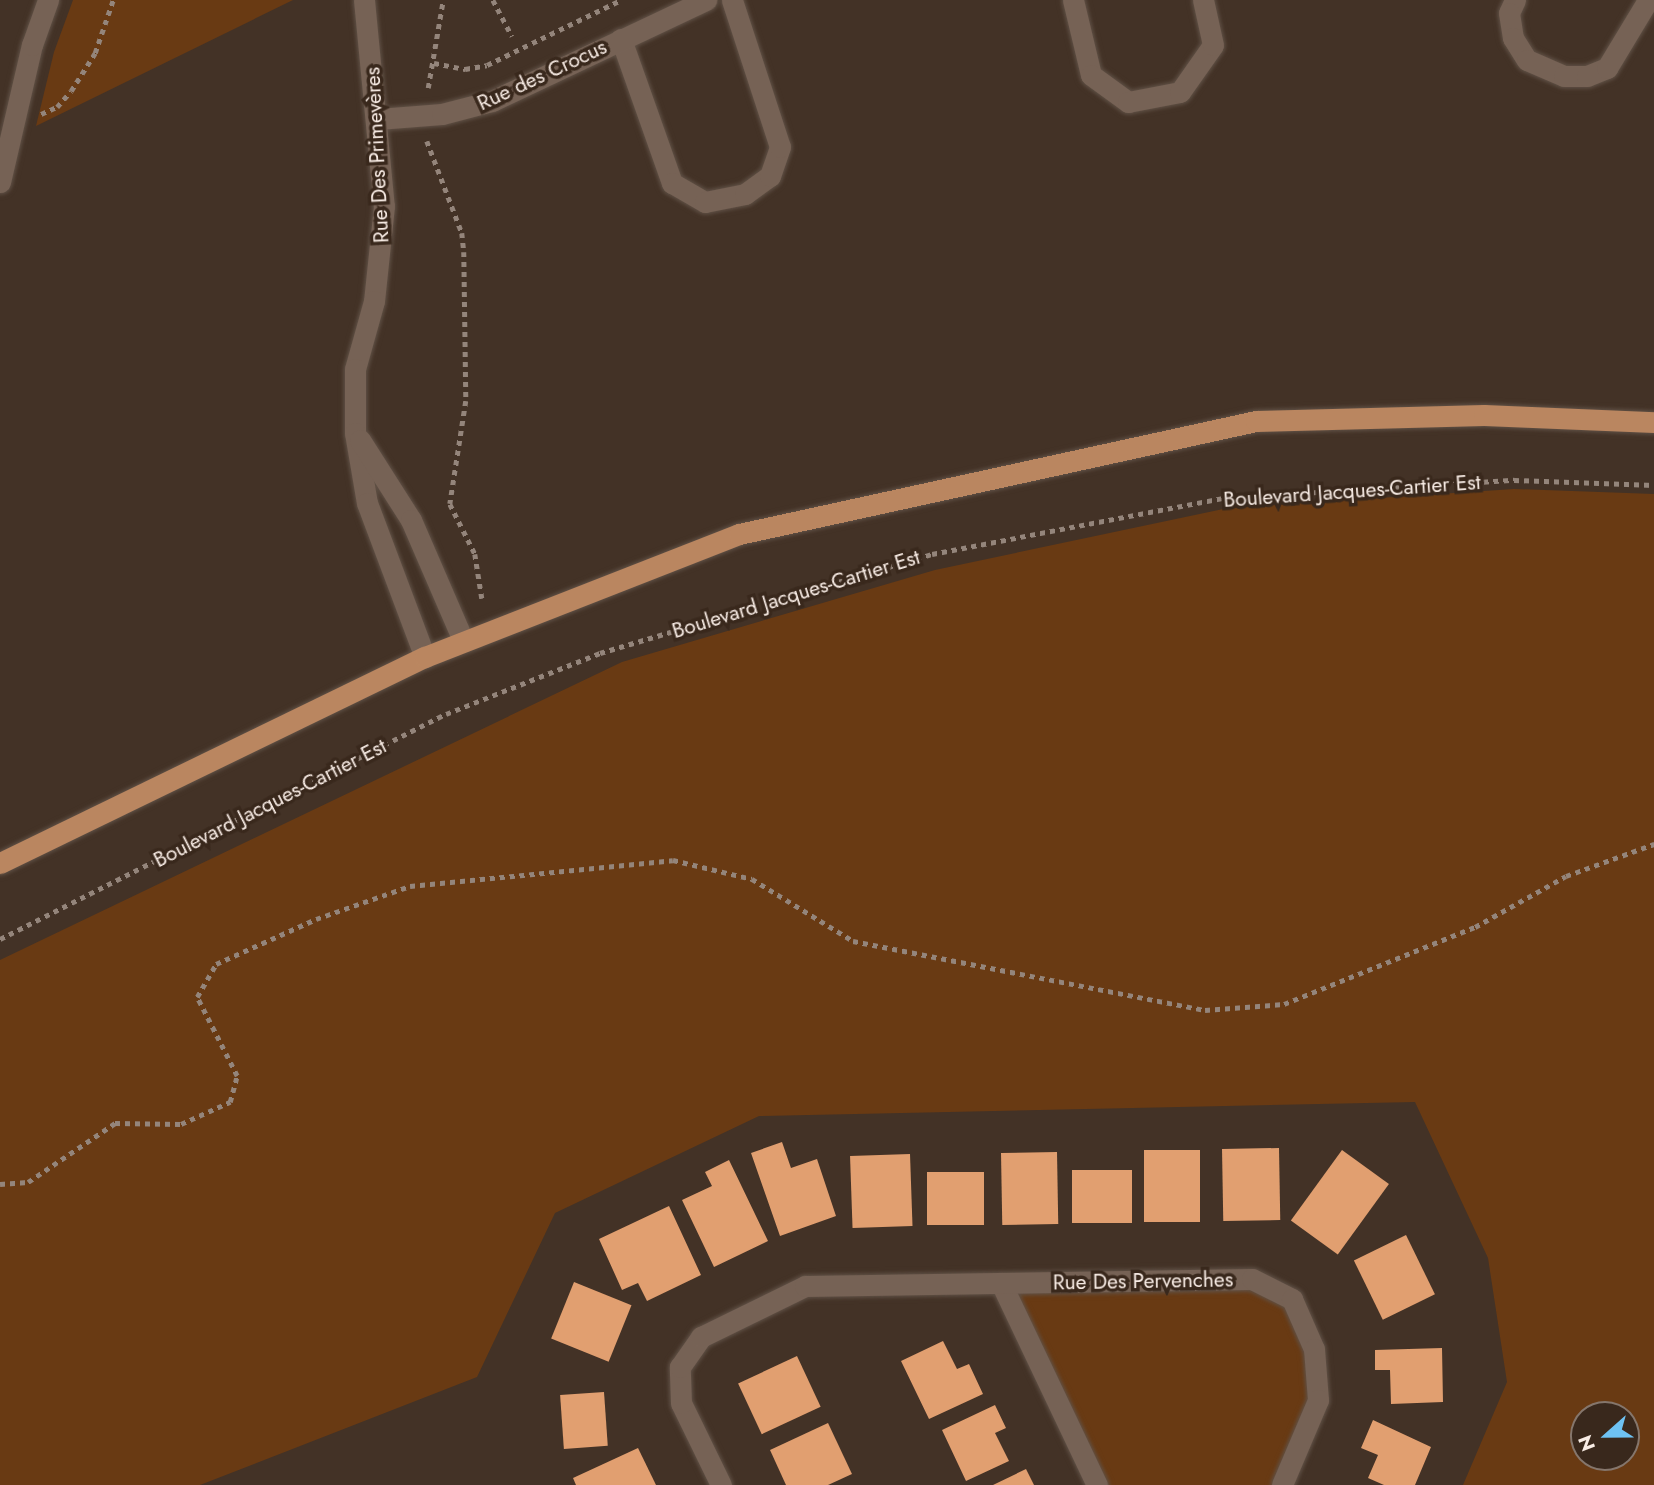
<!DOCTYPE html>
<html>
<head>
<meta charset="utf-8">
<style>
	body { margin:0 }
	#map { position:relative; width:1654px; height:1485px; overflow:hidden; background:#433226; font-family:Jost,sans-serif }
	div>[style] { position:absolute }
	.green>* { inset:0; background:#693a13 }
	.building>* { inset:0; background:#e19f70; transform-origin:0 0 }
	.path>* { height:4.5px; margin-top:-2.25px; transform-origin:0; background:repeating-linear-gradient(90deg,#94857b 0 5px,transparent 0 10px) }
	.roads { filter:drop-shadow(0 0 2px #605146) drop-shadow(0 0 2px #605146) }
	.minor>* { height:21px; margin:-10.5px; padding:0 10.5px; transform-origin:10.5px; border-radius:10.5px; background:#766255 }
	.major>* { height:21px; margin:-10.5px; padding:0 10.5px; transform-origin:10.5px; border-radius:10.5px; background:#ba8660 }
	span { translate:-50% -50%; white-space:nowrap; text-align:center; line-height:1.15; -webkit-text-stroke:7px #39281c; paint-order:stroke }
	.street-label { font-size:21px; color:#f8ece5 }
	.north { position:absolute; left:1570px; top:1401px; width:70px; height:70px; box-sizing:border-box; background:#39281c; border:2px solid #85766c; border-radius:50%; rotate:249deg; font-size:19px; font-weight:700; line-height:28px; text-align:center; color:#f8ece5 }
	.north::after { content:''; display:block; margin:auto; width:24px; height:32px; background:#6ec2f3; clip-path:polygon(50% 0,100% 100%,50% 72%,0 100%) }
</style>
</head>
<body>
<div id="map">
	<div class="green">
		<div style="clip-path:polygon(73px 0,293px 0,36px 126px,54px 52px)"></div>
		<div style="clip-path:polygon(evenodd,1514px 489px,1654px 494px,1654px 1485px,1463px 1485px,1507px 1382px,1488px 1258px,1415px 1102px,759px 1116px,555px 1213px,477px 1377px,200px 1485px,0 1485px,0 960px,622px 662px,935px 570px,1228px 508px,1514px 489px,1584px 1415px,1626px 1415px,1626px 1457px,1584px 1457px,1584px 1415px)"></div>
		<div style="clip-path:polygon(1252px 1279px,1292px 1299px,1318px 1400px,1282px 1485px,1097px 1485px,1001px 1283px)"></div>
	</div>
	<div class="building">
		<div style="clip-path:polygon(782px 1142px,791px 1168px,817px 1159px,836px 1216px,780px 1236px,751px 1153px)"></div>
		<div style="left:1279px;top:1148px;width:72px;height:57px;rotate:89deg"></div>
		<div style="left:1144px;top:1150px;width:56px;height:72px"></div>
		<div style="left:1342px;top:1150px;width:58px;height:87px;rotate:36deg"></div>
		<div style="left:1057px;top:1152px;width:72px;height:56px;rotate:89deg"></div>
		<div style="left:910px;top:1154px;width:72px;height:60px;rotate:88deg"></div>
		<div style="clip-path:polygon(729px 1160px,768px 1241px,714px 1267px,682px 1200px,712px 1186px,705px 1172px)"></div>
		<div style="left:1072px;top:1170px;width:60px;height:53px"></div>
		<div style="left:984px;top:1172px;width:53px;height:57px;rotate:90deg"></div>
		<div style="clip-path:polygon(669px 1206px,701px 1275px,647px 1301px,638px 1283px,622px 1290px,599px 1239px)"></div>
		<div style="left:1406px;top:1235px;width:66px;height:58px;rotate:64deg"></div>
		<div style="left:574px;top:1282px;width:62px;height:61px;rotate:22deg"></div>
		<div style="clip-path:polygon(943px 1341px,957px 1369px,969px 1364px,983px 1394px,929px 1419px,901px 1361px)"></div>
		<div style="clip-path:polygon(1442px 1348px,1443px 1402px,1391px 1404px,1390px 1370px,1375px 1370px,1375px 1350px)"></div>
		<div style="left:797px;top:1356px;width:56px;height:65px;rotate:65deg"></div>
		<div style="left:604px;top:1392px;width:54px;height:44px;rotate:86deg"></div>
		<div style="clip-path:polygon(995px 1405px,1006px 1428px,995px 1433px,1009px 1461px,966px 1481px,942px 1430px)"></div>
		<div style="clip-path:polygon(1373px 1420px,1431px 1447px,1415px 1485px,1384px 1485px,1368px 1478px,1378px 1455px,1361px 1448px)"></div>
		<div style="clip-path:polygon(828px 1423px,852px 1474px,828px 1485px,786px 1485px,770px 1450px)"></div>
		<div style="clip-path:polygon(638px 1448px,656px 1485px,576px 1485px,573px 1478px)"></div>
		<div style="clip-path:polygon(1026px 1469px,1034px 1485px,993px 1485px)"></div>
	</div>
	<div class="path">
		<div style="left:493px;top:0;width:41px;rotate:62.2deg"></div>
		<div style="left:434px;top:63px;width:32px;rotate:11deg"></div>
		<div style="left:465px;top:69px;width:22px;rotate:-10deg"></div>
		<div style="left:487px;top:65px;width:149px;rotate:-25.9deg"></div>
		<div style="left:428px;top:88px;width:89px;rotate:-80.3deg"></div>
		<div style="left:41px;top:114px;width:17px;rotate:-24deg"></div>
		<div style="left:57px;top:107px;width:21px;rotate:-49deg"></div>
		<div style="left:71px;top:91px;width:45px;rotate:-57.7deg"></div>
		<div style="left:95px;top:53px;width:56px;rotate:-71.2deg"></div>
		<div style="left:427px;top:141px;width:98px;rotate:69.2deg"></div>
		<div style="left:462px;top:233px;width:19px;rotate:84deg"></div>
		<div style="left:464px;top:252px;width:149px;rotate:89.2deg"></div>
		<div style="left:466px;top:401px;width:104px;rotate:98.8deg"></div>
		<div style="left:450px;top:504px;width:56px;rotate:63.4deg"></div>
		<div style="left:475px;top:554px;width:45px;rotate:81deg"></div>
		<div style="left:0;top:939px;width:500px;rotate:-26.8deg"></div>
		<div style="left:446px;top:714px;width:166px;rotate:-21.6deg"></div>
		<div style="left:600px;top:653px;width:346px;rotate:-16.6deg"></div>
		<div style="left:932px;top:554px;width:297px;rotate:-10.9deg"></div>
		<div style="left:1224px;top:498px;width:291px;rotate:-3.6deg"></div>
		<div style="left:1514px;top:480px;width:140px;rotate:2deg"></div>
		<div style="left:0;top:1184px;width:28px;rotate:-4deg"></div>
		<div style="left:28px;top:1182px;width:105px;rotate:-34.1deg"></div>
		<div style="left:115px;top:1123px;width:66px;rotate:0.9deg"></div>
		<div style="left:181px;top:1124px;width:54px;rotate:-24.2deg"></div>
		<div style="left:230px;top:1102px;width:27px;rotate:-75deg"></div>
		<div style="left:237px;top:1076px;width:89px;rotate:-116.9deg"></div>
		<div style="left:197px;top:997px;width:38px;rotate:-60deg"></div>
		<div style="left:216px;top:964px;width:110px;rotate:-24.2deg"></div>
		<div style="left:316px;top:919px;width:100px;rotate:-19.3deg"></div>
		<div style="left:410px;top:886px;width:264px;rotate:-5.6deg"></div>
		<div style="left:673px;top:860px;width:81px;rotate:13.5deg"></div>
		<div style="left:752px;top:879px;width:119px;rotate:31.5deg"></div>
		<div style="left:853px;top:941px;width:359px;rotate:11.1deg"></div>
		<div style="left:1205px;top:1010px;width:79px;rotate:-4.3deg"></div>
		<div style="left:1284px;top:1004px;width:206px;rotate:-22deg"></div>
		<div style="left:1475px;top:927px;width:104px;rotate:-29.3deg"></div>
		<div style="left:1566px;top:876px;width:94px;rotate:-20deg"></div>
	</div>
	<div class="roads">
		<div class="minor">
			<div style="left:364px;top:0;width:207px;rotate:84.5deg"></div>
			<div style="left:384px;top:206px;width:96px;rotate:96deg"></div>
			<div style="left:374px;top:301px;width:71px;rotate:105.6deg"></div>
			<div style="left:355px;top:369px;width:64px;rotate:90deg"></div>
			<div style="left:355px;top:433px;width:71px;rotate:80.3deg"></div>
			<div style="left:367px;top:503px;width:165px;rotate:69.4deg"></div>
			<div style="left:1073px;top:0;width:77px;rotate:76.5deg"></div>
			<div style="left:1091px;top:75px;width:46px;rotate:36.1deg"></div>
			<div style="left:1128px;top:102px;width:53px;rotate:-10.9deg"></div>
			<div style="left:1180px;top:92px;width:57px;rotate:-54.9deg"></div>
			<div style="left:1213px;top:45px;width:46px;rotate:-102.5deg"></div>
			<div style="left:1515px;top:0;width:14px;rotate:115deg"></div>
			<div style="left:1509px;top:13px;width:25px;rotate:81deg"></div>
			<div style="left:1513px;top:38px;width:26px;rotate:58deg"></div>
			<div style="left:1527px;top:60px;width:40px;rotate:23.4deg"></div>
			<div style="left:1564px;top:76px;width:23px"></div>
			<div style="left:1587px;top:76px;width:22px;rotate:-22deg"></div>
			<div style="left:1607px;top:68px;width:79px;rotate:-58.9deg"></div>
			<div style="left:621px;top:39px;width:153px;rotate:70.5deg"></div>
			<div style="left:672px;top:183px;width:38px;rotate:30deg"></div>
			<div style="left:705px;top:202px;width:41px;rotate:-11.3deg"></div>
			<div style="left:745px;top:194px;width:31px;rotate:-36deg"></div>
			<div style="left:770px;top:176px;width:31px;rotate:-71deg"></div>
			<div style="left:780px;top:147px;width:155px;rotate:-108.1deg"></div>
			<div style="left:378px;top:119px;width:64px;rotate:-4.5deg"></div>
			<div style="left:442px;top:114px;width:52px;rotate:-14.6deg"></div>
			<div style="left:492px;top:101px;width:237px;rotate:-25.3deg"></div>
			<div style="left:0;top:182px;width:141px;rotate:-76.9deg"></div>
			<div style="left:32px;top:45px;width:48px;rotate:-70.4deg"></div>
			<div style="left:360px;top:440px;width:95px;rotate:57.5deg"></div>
			<div style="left:411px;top:520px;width:131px;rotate:66.6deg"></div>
			<div style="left:1001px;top:1283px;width:224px;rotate:64.6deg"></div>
			<div style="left:721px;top:1485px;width:91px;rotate:-116deg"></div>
			<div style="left:681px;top:1403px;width:36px;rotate:-92deg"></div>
			<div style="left:680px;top:1367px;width:37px;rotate:-55deg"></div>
			<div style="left:701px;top:1337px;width:116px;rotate:-26.1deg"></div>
			<div style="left:805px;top:1286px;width:447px;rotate:-0.9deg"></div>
			<div style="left:1252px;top:1279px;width:45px;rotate:26.6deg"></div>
			<div style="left:1292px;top:1299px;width:55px;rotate:66.3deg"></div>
			<div style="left:1314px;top:1349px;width:51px;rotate:85.5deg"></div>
			<div style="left:1318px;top:1400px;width:92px;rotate:113deg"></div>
		</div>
		<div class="major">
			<div style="left:0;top:863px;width:472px;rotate:-25.9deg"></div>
			<div style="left:425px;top:657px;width:337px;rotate:-21.4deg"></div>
			<div style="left:739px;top:534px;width:529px;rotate:-12.33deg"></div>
			<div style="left:1256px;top:421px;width:228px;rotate:-1.5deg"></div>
			<div style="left:1484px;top:415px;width:170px;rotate:2.4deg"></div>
		</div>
	</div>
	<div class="street-label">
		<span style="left:542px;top:75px;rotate:-25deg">Rue des Crocus</span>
		<span style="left:377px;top:155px;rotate:-93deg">Rue Des Primevères</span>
		<span style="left:1352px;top:491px;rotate:-4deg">Boulevard Jacques-Cartier Est</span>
		<span style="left:796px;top:594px;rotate:-17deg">Boulevard Jacques-Cartier Est</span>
		<span style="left:270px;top:803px;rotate:-27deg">Boulevard Jacques-Cartier Est</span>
		<span style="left:1143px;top:1281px;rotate:-1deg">Rue Des Pervenches</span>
	</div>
	<div class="north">N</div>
</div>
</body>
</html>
